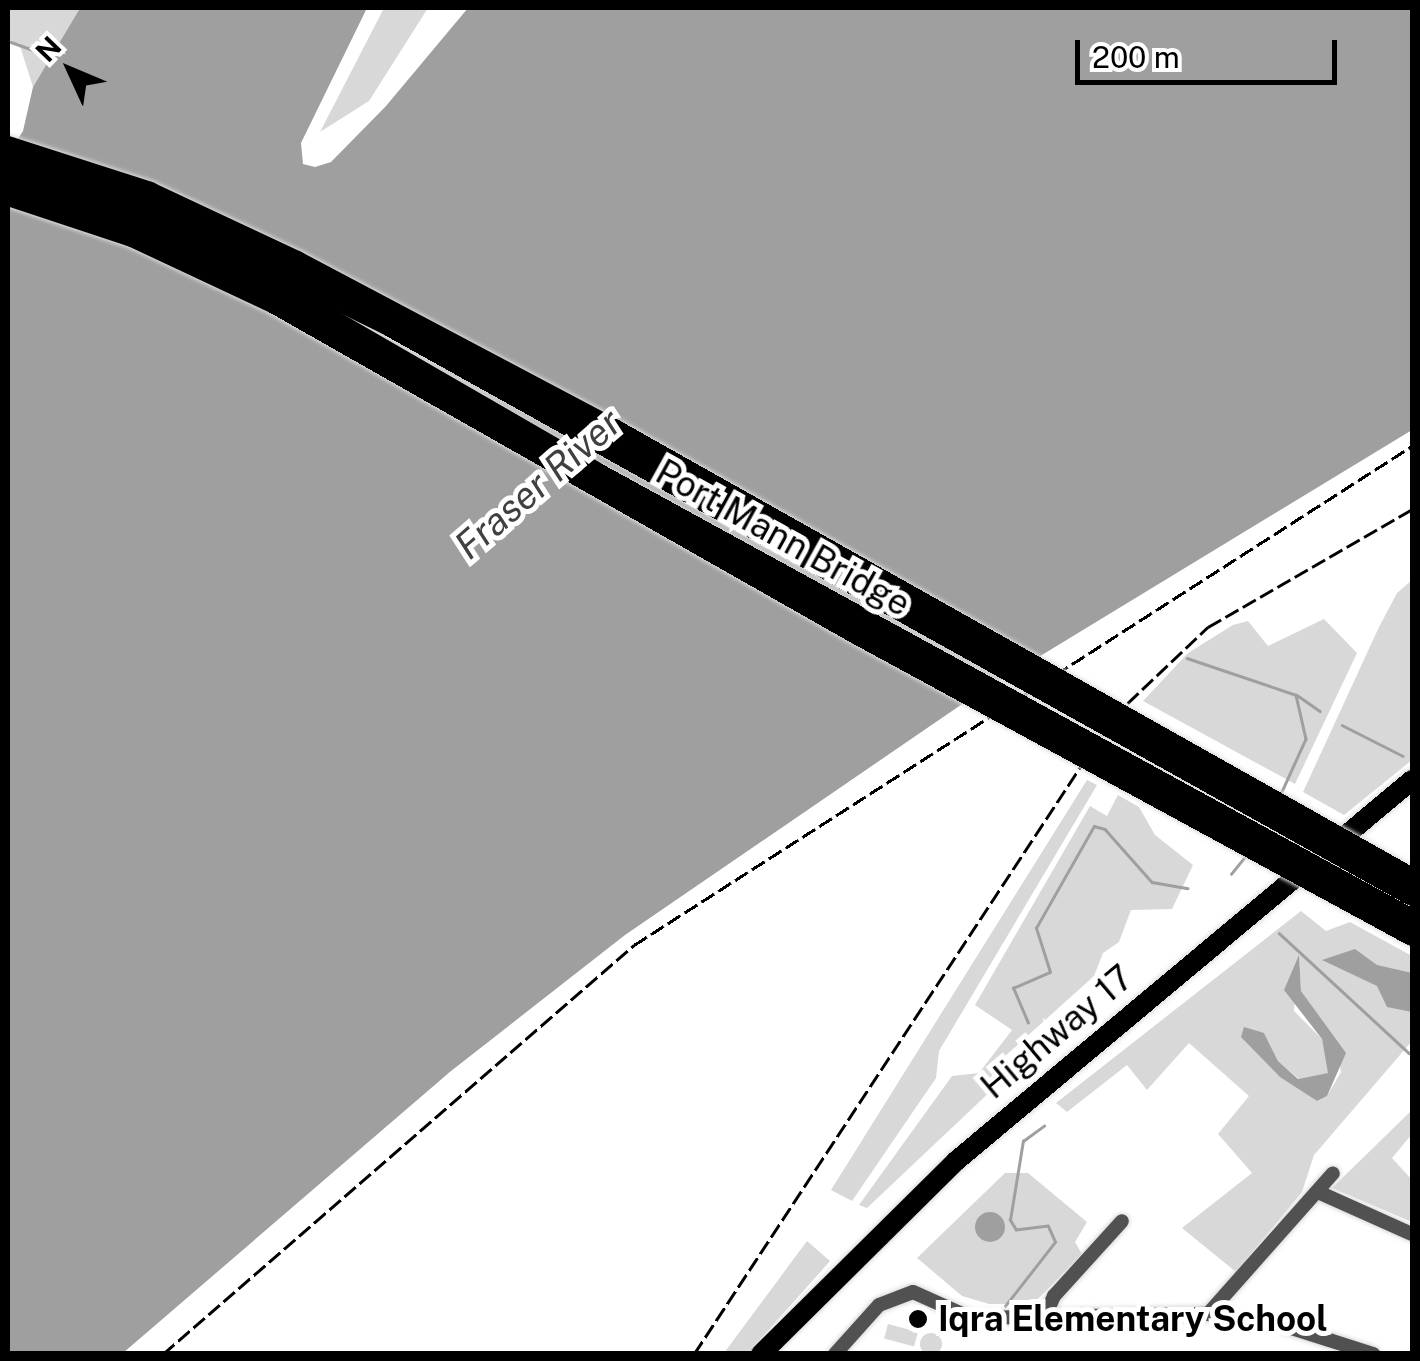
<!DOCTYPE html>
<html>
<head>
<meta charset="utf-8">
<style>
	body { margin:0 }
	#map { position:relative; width:1420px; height:1361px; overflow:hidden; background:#fff; font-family:"Public Sans",sans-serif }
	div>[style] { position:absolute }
	.green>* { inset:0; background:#d8d8d8; transform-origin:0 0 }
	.round { border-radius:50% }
	.water>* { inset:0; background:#9f9f9f }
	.stream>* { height:2.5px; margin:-1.25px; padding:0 1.25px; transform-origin:1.25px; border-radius:1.25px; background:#9f9f9f }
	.roads { filter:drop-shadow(0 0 2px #dbdbdb) drop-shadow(0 0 2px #dbdbdb) }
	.minor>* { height:14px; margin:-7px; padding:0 7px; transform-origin:7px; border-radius:7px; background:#515151 }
	.highway>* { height:20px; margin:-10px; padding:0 10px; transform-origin:10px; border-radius:10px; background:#000 }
	.rail>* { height:2.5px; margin-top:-1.25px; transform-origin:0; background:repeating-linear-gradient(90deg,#000 0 15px,transparent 0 20px) }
	.bridges { filter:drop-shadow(0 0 2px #dbdbdb) drop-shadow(0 0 2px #dbdbdb) }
	.highway-bridge>* { height:20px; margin:-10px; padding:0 10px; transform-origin:10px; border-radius:10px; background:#000 }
	.dots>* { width:28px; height:28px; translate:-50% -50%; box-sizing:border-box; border:5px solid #fff; border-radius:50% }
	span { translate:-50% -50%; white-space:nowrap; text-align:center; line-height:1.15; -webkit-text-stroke:10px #fff; paint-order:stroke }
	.street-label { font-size:35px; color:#000 }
	.poi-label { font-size:35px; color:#000; font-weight:700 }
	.left { translate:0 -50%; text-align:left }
	.water-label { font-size:38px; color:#404040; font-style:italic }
	.frame { position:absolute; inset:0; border:10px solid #000; pointer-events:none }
	.north { position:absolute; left:20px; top:20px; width:100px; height:100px; -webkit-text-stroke:8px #fff; paint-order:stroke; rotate:314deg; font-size:28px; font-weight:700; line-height:40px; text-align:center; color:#000 }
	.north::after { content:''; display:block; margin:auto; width:35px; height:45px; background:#000; clip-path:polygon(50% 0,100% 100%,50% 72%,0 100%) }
	.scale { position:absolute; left:1075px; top:40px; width:262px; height:45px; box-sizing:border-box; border:5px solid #000; border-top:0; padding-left:12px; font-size:30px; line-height:35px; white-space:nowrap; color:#000; -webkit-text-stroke:8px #fff; paint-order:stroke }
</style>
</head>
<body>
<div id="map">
	<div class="green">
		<div style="clip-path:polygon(8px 8px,80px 8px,33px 87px,19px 43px,8px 43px)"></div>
		<div style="clip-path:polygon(384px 8px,428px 8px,369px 101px,320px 132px)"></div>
		<div style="clip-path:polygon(1412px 580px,1412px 760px,1344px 815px,1303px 792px,1379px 627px,1397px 593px)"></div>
		<div style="clip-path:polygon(1324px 619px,1357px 653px,1295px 784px,1143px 701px,1188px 653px,1233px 625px,1248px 621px,1268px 646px)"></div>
		<div style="clip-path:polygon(1087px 780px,1097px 785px,939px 1051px,936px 1078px,852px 1201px,831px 1190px)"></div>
		<div style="clip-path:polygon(1118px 795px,1139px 807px,1155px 835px,1193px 865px,1172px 909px,1131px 910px,1119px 942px,1103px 953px,1094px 976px,993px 1067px,994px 1088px,867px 1208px,859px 1205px,952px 1076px,979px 1073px,1012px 1030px,975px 1005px,1090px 806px,1107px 816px)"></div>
		<div style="clip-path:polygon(evenodd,1301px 911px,1326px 931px,1350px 922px,1412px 956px,1412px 1041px,1314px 1155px,1302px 1192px,1236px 1272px,1182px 1228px,1252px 1173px,1218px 1134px,1249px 1096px,1189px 1043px,1147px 1090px,1127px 1065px,1067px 1112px,1056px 1103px,1301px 911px,1299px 956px,1301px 991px,1336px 1046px,1341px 1072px,1327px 1096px,1317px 1101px,1275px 1072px,1264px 1033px,1278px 1061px,1299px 1079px,1329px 1073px,1322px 1039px,1294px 1011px,1299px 956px)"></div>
		<div style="clip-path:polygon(1412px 1110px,1412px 1134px,1392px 1158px,1412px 1180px,1412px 1222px,1332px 1188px)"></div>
		<div style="clip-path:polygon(1005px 1173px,1028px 1173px,1087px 1222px,1075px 1242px,1082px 1254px,1033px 1304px,989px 1304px,962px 1296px,917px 1258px)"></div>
		<div style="clip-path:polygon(807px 1241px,830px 1261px,748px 1353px,724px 1353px)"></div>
		<div style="left:888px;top:1324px;width:31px;height:15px;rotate:15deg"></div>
		<div class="round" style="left:920px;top:1333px;width:22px;height:22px"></div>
	</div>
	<div class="water">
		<div style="clip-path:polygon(80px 8px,367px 8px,301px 143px,303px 164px,315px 167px,331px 162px,386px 106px,468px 8px,1412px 8px,1412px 430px,971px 698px,625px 935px,451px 1071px,123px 1353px,8px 1354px,8px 154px,23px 131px,33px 87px)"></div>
		<div style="clip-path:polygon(1355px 949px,1377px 965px,1412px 973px,1412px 1012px,1387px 1007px,1377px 986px,1322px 960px)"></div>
		<div style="clip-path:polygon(1299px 955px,1301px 991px,1346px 1053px,1327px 1096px,1317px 1101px,1280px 1077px,1241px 1037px,1244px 1027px,1264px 1033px,1278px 1061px,1298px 1079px,1328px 1073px,1322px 1039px,1284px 990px)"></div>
		<div class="round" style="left:975px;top:1212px;width:30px;height:30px"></div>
	</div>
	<div class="stream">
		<div style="left:11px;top:42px;width:45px;rotate:19.7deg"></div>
		<div style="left:1187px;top:658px;width:115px;rotate:18.7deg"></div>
		<div style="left:1296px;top:695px;width:45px;rotate:77.2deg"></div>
		<div style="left:1306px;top:739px;width:60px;rotate:114.4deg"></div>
		<div style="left:1297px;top:695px;width:28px;rotate:35deg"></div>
		<div style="left:1342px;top:725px;width:68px;rotate:26.9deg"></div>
		<div style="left:1231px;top:874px;width:22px;rotate:-51deg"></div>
		<div style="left:1279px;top:933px;width:177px;rotate:42.7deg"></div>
		<div style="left:1028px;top:1023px;width:38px;rotate:-113deg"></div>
		<div style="left:1013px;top:988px;width:40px;rotate:-23.4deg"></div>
		<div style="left:1050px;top:972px;width:46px;rotate:-107.7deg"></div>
		<div style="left:1036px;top:928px;width:117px;rotate:-60.4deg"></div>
		<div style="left:1094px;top:826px;width:11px;rotate:15deg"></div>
		<div style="left:1105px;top:829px;width:71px;rotate:48.4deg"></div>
		<div style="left:1152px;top:882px;width:36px;rotate:10deg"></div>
		<div style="left:1005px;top:1306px;width:81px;rotate:-52deg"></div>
		<div style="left:1055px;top:1242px;width:17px;rotate:-114deg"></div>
		<div style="left:1048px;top:1226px;width:32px;rotate:173deg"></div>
		<div style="left:1016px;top:1230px;width:12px;rotate:-121deg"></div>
		<div style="left:1010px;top:1220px;width:80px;rotate:-80.7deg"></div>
		<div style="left:1023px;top:1141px;width:26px;rotate:-36deg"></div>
	</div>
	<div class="roads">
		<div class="minor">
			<div style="left:1318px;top:1192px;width:103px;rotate:24.1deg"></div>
			<div style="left:1208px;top:1314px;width:188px;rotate:-48.4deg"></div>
			<div style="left:1045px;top:1317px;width:23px;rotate:-67deg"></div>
			<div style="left:1054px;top:1296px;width:101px;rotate:-47.8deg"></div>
			<div style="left:835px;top:1354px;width:66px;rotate:-48.1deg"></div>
			<div style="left:879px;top:1305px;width:36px;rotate:-21deg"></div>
			<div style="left:913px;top:1292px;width:64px;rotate:24.1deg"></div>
			<div style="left:971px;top:1318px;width:237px;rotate:-1deg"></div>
			<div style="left:1208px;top:1314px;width:75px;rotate:8.5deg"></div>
			<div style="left:1282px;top:1325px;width:96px;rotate:17.7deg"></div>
		</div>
		<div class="highway">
			<div style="left:761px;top:1354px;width:274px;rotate:-44.7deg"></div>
			<div style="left:956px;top:1161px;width:594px;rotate:-39.88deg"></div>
		</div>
	</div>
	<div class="rail">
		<div style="left:163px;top:1354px;width:624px;rotate:-40.97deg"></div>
		<div style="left:634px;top:945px;width:924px;rotate:-32.68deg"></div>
		<div style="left:694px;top:1354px;width:762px;rotate:-56.66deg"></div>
		<div style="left:1113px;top:717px;width:131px;rotate:-43.5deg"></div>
		<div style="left:1208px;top:627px;width:236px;rotate:-30deg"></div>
	</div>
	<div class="bridges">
		<div class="highway-bridge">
			<div style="left:8px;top:146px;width:149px;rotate:17.9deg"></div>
			<div style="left:150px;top:192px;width:162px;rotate:25.1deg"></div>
			<div style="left:297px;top:261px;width:361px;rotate:27.9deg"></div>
			<div style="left:616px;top:430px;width:913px;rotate:29.37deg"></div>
			<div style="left:8px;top:162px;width:143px;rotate:17.9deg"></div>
			<div style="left:144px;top:206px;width:271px;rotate:26.1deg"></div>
			<div style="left:387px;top:325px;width:1173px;rotate:29.12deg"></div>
			<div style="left:8px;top:180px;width:137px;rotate:18.3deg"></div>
			<div style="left:138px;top:223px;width:158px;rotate:25.1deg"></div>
			<div style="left:281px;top:290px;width:362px;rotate:30deg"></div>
			<div style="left:594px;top:471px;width:933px;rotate:28.71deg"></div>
			<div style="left:8px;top:196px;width:131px;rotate:18.3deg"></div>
			<div style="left:132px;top:237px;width:156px;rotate:25.1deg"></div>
			<div style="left:273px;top:303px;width:670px;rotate:29.59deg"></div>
			<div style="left:856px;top:634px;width:633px;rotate:28.51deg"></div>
		</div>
	</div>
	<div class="dots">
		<div style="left:918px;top:1319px;background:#000"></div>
	</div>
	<div class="street-label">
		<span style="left:783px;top:538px;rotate:29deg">Port Mann Bridge</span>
		<span style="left:1057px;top:1032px;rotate:-40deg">Highway 17</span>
	</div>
	<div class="poi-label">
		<span class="left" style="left:938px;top:1319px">Iqra Elementary School</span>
	</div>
	<div class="water-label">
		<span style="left:538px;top:484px;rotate:-41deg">Fraser River</span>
	</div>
	<div class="frame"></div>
	<div class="north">N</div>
	<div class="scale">200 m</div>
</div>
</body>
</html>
